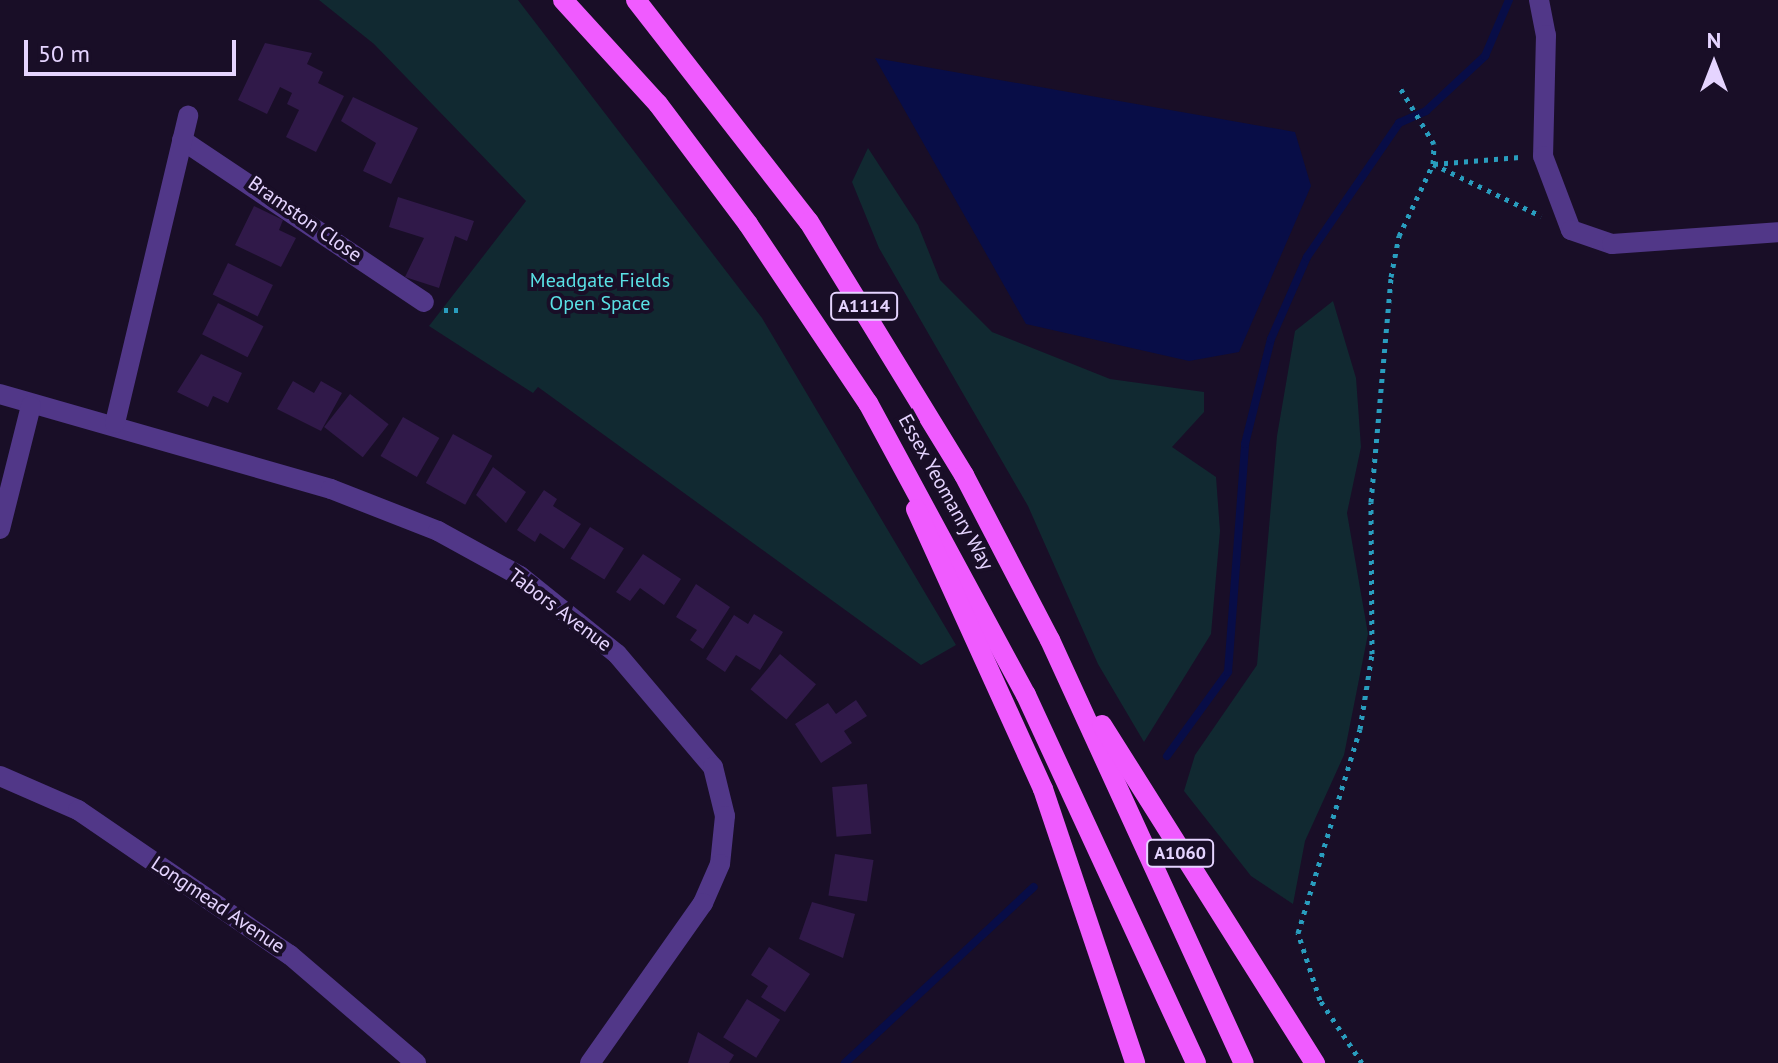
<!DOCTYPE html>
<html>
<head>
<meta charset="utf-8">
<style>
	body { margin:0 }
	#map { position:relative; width:1778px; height:1063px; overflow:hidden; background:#190e27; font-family:"PT Sans",sans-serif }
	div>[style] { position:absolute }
	.green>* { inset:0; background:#112931 }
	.water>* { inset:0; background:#080d47 }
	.stream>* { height:8px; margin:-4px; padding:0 4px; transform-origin:4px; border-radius:4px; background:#080d47 }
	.building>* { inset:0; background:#301949; transform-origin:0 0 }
	.path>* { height:5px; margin-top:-2.5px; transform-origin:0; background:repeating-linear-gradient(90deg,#299dbe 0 4px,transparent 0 10px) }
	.minor>* { height:20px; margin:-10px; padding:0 10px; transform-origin:10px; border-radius:10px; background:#513788 }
	.major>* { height:20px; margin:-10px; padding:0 10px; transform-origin:10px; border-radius:10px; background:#f05bff }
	span { translate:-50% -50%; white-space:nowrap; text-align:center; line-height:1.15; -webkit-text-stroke:8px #190e27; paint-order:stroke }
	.shield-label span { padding:2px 6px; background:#190e27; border:2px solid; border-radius:6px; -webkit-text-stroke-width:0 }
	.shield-label { font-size:18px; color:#e5d4ff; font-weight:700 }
	.street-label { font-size:20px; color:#e5d4ff }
	.park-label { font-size:20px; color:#5ae1e5 }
	.north { position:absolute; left:1674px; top:24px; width:80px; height:80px; -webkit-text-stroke:6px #190e27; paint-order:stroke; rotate:0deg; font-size:22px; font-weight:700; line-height:32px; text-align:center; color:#e5d4ff }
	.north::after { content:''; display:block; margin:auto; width:28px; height:36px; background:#e5d4ff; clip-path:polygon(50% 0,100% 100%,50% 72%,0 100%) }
	.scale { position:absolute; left:24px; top:40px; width:212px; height:36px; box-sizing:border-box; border:4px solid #e5d4ff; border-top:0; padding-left:10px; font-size:24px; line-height:28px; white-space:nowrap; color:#e5d4ff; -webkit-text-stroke:6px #190e27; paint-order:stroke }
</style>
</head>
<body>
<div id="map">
	<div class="green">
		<div style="clip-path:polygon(319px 0,518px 0,762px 318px,956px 645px,921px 665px,538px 387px,533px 393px,429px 326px,526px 201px,374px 44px)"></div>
		<div style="clip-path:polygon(868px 148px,918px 225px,940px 280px,992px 332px,1110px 379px,1204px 392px,1204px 412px,1172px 447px,1216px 477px,1220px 531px,1211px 634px,1144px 742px,1098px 664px,1028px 506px,879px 248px,852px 182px)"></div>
		<div style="clip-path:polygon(1333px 301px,1356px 378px,1361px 447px,1347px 513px,1368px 634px,1344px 755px,1305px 841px,1293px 904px,1251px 876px,1184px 791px,1195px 755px,1257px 665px,1277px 436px,1295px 331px)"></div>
	</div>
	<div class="water">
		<div style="clip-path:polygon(875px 58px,1295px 132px,1311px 186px,1239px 352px,1189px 361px,1026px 324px)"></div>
	</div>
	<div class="stream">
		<div style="left:1167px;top:756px;width:104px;rotate:-54deg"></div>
		<div style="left:1228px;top:672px;width:229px;rotate:-85.7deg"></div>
		<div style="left:1245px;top:444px;width:108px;rotate:-76.1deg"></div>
		<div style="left:1271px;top:339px;width:90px;rotate:-66.3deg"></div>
		<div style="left:1307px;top:257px;width:163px;rotate:-55.5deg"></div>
		<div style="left:1399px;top:123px;width:30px;rotate:-24deg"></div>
		<div style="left:1426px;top:111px;width:81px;rotate:-43deg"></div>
		<div style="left:1485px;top:56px;width:61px;rotate:-66.8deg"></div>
		<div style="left:845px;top:1063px;width:258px;rotate:-43deg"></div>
	</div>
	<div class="building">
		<div style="clip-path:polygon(265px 43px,312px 53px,307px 64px,323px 72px,318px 83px,344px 96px,316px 152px,286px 137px,299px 110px,287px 104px,292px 93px,280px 87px,267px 114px,238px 100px)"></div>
		<div style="clip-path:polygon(353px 97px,418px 128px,391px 184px,363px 171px,376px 143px,341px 121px)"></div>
		<div style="clip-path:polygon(398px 197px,474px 221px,467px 241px,455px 236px,439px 288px,405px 277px,424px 238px,389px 227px)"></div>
		<div style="clip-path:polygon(254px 206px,283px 220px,279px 230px,296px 238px,281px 267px,235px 245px)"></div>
		<div style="left:228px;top:263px;width:50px;height:35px;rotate:26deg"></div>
		<div style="left:218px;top:303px;width:51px;height:35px;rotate:27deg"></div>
		<div style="clip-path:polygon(201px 354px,242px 373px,228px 403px,213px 396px,208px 407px,177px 392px)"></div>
		<div style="clip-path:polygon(293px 381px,314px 393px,321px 381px,342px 393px,321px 431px,277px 409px)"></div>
		<div style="left:350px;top:394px;width:49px;height:42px;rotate:38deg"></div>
		<div style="left:403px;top:417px;width:42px;height:45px;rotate:30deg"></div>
		<div style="left:453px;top:434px;width:45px;height:56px;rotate:29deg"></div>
		<div style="clip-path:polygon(493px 467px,526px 492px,506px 523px,476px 495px)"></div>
		<div style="clip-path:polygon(544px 490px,557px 499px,553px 506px,581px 524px,564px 549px,540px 533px,535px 542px,517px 530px)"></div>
		<div style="left:590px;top:527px;width:40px;height:37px;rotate:32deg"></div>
		<div style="clip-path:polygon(643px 554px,681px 579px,664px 605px,640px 588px,630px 601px,616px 592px)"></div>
		<div style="clip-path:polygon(696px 584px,730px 607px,703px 649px,690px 640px,697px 630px,676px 617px)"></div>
		<div style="clip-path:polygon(754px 614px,783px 632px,760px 670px,736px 655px,725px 672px,706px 659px,734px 615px,748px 624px)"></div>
		<div style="left:780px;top:654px;width:47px;height:46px;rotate:40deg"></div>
		<div style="clip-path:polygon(856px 700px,867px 716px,844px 731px,852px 743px,821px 763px,795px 724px,828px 703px,836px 714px)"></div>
		<div style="left:867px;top:784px;width:50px;height:35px;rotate:85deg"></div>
		<div style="left:835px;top:854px;width:39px;height:42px;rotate:9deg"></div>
		<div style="clip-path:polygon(812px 902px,855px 914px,843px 958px,799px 939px)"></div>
		<div style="clip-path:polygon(769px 947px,810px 974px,785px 1012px,761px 997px,768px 986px,751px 975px)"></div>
		<div style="left:747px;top:999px;width:39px;height:45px;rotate:32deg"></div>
		<div style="clip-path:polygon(698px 1032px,734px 1055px,729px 1063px,688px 1063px)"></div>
	</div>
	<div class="path">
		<div style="left:1433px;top:164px;width:120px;rotate:25.7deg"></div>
		<div style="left:1434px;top:164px;width:86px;rotate:-4.7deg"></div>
		<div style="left:444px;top:310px;width:18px"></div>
		<div style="left:1362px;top:1063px;width:76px;rotate:-123.7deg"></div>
		<div style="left:1320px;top:1000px;width:71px;rotate:-108.2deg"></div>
		<div style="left:1298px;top:933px;width:213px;rotate:-73.1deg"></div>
		<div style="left:1360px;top:729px;width:76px;rotate:-80.9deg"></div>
		<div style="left:1372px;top:654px;width:152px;rotate:-90.4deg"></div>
		<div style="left:1371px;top:502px;width:226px;rotate:-84.9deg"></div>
		<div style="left:1391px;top:277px;width:42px;rotate:-79deg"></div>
		<div style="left:1399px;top:236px;width:80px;rotate:-64.7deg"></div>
		<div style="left:1433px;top:164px;width:20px;rotate:-87deg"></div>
		<div style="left:1434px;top:144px;width:68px;rotate:-121.1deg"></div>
	</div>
	<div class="minor">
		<div style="left:1539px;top:0;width:36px;rotate:79deg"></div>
		<div style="left:1546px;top:35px;width:121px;rotate:91.4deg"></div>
		<div style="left:1543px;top:156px;width:79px;rotate:69.3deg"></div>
		<div style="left:1571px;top:230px;width:43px;rotate:18.9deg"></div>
		<div style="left:1612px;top:244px;width:166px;rotate:-4.1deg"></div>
		<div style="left:182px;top:140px;width:291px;rotate:33.8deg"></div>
		<div style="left:0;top:394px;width:344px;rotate:16deg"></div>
		<div style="left:331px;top:489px;width:115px;rotate:21.4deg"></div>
		<div style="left:438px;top:531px;width:94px;rotate:28.8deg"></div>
		<div style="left:520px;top:576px;width:124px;rotate:38.8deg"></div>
		<div style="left:617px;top:654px;width:148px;rotate:49.7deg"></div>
		<div style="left:713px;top:767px;width:50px;rotate:76.2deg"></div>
		<div style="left:725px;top:816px;width:48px;rotate:95.9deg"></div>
		<div style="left:720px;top:864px;width:43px;rotate:113.6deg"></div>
		<div style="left:703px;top:903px;width:196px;rotate:125.2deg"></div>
		<div style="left:115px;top:423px;width:316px;rotate:-76.6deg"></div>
		<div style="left:0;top:529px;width:127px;rotate:-75.9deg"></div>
		<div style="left:0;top:776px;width:85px;rotate:23.6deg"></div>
		<div style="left:78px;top:810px;width:257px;rotate:34.4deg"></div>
		<div style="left:290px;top:955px;width:166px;rotate:40.6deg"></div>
	</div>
	<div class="major">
		<div style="left:563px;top:0;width:141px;rotate:47.6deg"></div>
		<div style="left:658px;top:104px;width:150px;rotate:53.1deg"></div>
		<div style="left:748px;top:224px;width:216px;rotate:56.2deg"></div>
		<div style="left:868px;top:403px;width:332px;rotate:61.6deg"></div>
		<div style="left:1026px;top:695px;width:405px;rotate:65.2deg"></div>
		<div style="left:636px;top:0;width:281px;rotate:52.1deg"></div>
		<div style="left:809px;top:222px;width:297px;rotate:58.5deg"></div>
		<div style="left:964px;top:475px;width:186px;rotate:62.5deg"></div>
		<div style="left:1050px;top:640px;width:465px;rotate:65.4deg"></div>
		<div style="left:916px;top:509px;width:307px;rotate:65.6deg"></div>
		<div style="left:1043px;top:789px;width:289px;rotate:71.4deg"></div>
		<div style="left:1102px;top:725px;width:400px;rotate:57.8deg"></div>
	</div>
	<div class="shield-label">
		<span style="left:864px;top:306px">A1114</span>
		<span style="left:1180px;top:853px">A1060</span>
	</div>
	<div class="street-label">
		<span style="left:305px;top:219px;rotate:35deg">Bramston Close</span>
		<span style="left:946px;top:492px;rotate:61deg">Essex Yeomanry Way</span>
		<span style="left:560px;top:610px;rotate:37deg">Tabors Avenue</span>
		<span style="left:218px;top:905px;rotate:34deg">Longmead Avenue</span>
	</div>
	<div class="park-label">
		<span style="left:600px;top:292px">Meadgate Fields<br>Open Space</span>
	</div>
	<div class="north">N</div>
	<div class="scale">50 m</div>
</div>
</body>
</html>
